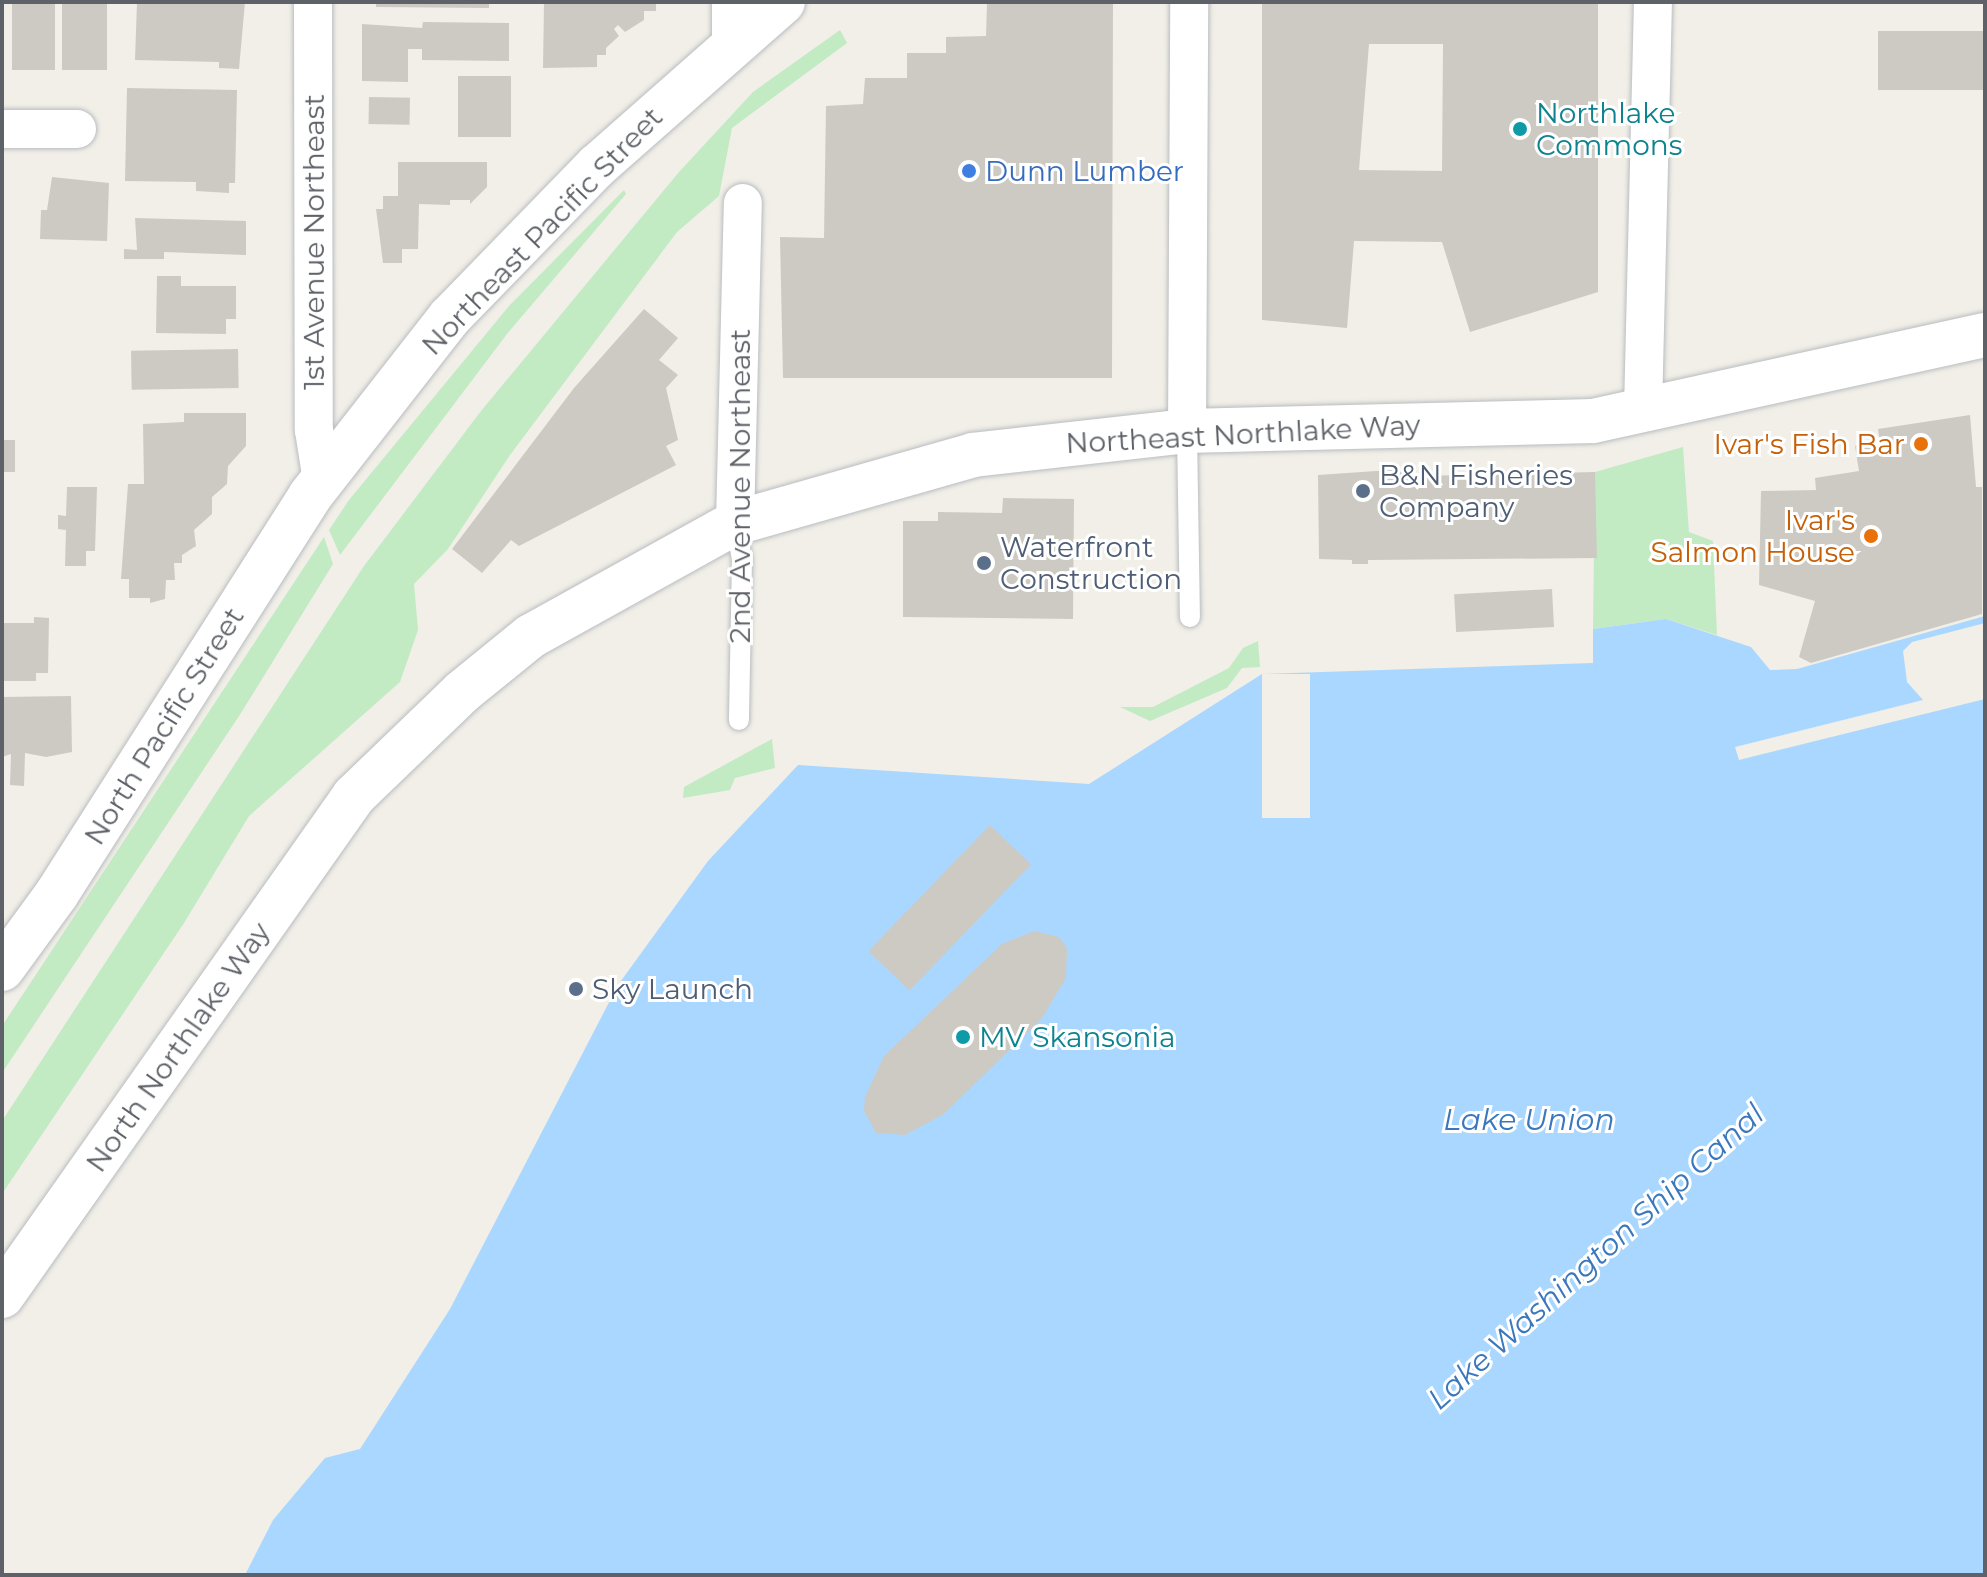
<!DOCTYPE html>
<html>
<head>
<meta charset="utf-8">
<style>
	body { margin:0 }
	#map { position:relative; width:1987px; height:1577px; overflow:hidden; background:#f1efe7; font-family:Montserrat,sans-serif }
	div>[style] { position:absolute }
	.green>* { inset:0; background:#c2ebc3 }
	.water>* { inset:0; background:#a9d7ff }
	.pier>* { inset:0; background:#f1efe7; transform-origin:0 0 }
	.building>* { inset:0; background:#cdcac4; transform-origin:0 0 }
	.roads { filter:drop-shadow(0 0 2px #b9bcc1) drop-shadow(0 0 2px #b9bcc1) }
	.lane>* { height:20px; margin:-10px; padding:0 10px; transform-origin:10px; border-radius:10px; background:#fff }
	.street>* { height:38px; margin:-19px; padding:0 19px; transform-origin:19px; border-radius:19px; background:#fff }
	.secondary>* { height:44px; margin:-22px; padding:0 22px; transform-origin:22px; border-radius:22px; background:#fff }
	.dots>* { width:22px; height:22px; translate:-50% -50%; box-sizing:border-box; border:4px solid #fff; border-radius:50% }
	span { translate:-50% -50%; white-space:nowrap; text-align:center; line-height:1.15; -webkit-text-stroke:6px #fff; paint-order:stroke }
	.culture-label { font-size:28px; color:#0d838f }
	.left { translate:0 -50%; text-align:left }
	.shop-label { font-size:28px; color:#366cbe }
	.street-label { font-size:28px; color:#5e6268 }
	.food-label { font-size:28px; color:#c56008 }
	.right { translate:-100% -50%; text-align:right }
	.service-label { font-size:28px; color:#4e5e75 }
	.water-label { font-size:30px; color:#3a77bc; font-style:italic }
	.frame { position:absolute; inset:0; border:4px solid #5e6268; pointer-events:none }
</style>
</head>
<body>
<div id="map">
	<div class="green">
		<div style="clip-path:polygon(840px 30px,847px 43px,732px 128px,719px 196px,677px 232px,510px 455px,448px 549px,414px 584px,418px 630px,400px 682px,249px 816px,184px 923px,2px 1194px,2px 1121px,364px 566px,481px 411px,679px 172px,753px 92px)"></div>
		<div style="clip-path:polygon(624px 190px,626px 194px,507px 334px,340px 555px,329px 530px,349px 500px,509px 306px)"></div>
		<div style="clip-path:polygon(1683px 447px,1689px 532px,1713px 541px,1717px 635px,1666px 619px,1593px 629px,1595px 472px)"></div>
		<div style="clip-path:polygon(324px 537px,333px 564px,241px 713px,2px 1073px,2px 1026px)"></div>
		<div style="clip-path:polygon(1258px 641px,1260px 667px,1242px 668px,1227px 688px,1150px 721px,1120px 707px,1153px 707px,1229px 668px,1243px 648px)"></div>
		<div style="clip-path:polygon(772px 739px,775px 768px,735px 778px,730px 790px,683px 798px,684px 787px)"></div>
	</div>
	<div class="water">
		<div style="clip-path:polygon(1985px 616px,1985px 1575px,245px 1575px,273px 1520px,325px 1458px,360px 1449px,450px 1309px,618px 985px,708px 861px,798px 765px,1089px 784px,1262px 674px,1593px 663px,1593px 629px,1666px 619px,1751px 647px,1770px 670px,1797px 669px)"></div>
	</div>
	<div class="pier">
		<div style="clip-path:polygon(1985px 623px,1985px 699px,1739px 760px,1735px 747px,1923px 700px,1907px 682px,1903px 651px,1912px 642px)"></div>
		<div style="left:1262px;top:674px;width:48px;height:144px"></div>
	</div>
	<div class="building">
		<div style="left:12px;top:2px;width:43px;height:68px"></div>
		<div style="left:62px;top:2px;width:45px;height:68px"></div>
		<div style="clip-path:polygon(137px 2px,245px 2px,239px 69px,219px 68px,219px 62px,135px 60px)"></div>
		<div style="clip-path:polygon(376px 2px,489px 2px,489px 8px,376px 7px)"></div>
		<div style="clip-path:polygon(544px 2px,656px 2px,656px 11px,644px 11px,644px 20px,625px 32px,618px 25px,614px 29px,619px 36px,606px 48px,606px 55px,597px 55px,597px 67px,543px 68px)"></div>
		<div style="clip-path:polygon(987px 2px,1113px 2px,1112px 378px,783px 378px,780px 237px,824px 238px,826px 106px,863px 104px,865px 78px,907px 78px,907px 53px,946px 53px,946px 37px,986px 36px)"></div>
		<div style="clip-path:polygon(evenodd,1262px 2px,1598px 2px,1598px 292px,1470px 332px,1442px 242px,1354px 241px,1347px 328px,1262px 320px,1262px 2px,1369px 44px,1443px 44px,1442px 171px,1359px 170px,1369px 44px)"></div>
		<div style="clip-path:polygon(423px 22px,509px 23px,509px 61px,422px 60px,422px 49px,408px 49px,408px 82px,362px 81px,362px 24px,422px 28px)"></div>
		<div style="left:1985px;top:31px;width:59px;height:107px;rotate:90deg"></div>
		<div style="left:458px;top:76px;width:53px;height:61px"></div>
		<div style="clip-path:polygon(127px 88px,237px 90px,235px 183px,229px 183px,229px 193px,196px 191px,196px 182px,125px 181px)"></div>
		<div style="left:369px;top:97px;width:41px;height:27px;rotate:1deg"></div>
		<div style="clip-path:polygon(398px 162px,487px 162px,487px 187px,470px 204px,470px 200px,450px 200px,450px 205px,419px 204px,418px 249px,402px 249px,402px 263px,383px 263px,376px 209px,383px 209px,383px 196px,398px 196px)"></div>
		<div style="clip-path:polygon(52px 177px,109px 183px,107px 241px,40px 239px,41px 210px,47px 210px)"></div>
		<div style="clip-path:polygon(135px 218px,246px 221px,246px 255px,164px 252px,164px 259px,124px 259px,124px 249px,137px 250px)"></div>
		<div style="clip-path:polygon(157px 276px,181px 276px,181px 286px,236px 286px,236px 319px,226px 319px,226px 334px,156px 333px)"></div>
		<div style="clip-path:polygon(644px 309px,678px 338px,659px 360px,678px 375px,666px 388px,678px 440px,666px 446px,676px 465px,519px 546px,511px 540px,482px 573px,452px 549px,574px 388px)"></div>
		<div style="left:238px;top:349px;width:39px;height:107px;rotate:89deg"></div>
		<div style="clip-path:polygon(184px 413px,246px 413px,246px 446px,228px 466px,227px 484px,212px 497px,212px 514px,194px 530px,196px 546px,182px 555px,182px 563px,174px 563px,175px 580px,166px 580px,165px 599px,150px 603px,150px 598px,129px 598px,129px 579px,121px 579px,128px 484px,144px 484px,143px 424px,184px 422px)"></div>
		<div style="clip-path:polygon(1970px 415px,1976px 487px,1982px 487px,1982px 614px,1811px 663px,1799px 657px,1815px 601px,1759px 585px,1761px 491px,1816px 490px,1815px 478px,1859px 471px,1855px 446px,1880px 442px,1878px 429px)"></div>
		<div style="left:2px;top:440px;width:13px;height:32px"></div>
		<div style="clip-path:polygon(1391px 470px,1421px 476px,1595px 472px,1597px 558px,1368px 560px,1368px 564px,1352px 564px,1352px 560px,1319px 559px,1318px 475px)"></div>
		<div style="clip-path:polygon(67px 487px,97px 487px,95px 551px,86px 551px,86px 566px,65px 566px,66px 530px,58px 529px,58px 515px,66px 516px)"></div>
		<div style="clip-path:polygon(1003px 498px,1074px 499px,1073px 619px,903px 617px,903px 521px,938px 521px,938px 512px,1002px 513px)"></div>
		<div style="left:1552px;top:589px;width:38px;height:98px;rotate:87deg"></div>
		<div style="clip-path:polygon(34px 617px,49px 618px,48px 673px,36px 673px,36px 681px,2px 681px,2px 623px,34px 623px)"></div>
		<div style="clip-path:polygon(71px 696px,72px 752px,46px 757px,25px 753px,24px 786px,10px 785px,11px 754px,2px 757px,2px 697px)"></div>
		<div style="left:990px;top:825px;width:57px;height:175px;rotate:44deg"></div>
		<div style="clip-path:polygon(1034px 931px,1059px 937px,1067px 948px,1066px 978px,1042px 1018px,944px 1114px,905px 1135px,876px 1133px,864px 1111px,865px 1097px,884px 1056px,1002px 944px)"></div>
	</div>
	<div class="roads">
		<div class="lane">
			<div style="left:1187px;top:431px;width:186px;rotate:89.1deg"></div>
			<div style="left:735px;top:523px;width:38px;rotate:79deg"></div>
			<div style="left:742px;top:560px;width:160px;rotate:91.1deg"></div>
		</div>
		<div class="street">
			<div style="left:313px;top:2px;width:428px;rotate:89.9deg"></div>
			<div style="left:314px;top:430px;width:52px;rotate:81.1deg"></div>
			<div style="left:731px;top:44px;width:42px;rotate:-90deg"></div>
			<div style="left:2px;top:129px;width:75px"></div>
			<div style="left:1643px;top:410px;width:408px;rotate:-88.6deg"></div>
			<div style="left:1187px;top:431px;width:429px;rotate:-89.7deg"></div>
			<div style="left:735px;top:523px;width:320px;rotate:-88.6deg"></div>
		</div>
		<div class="secondary">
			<div style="left:2px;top:969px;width:92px;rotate:-53.9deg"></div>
			<div style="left:56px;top:895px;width:473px;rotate:-57.5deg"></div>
			<div style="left:310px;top:496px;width:227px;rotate:-52deg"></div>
			<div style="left:450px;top:317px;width:211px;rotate:-45.8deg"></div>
			<div style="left:597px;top:166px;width:248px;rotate:-41.4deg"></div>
			<div style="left:2px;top:1296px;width:611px;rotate:-54.85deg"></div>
			<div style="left:354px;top:796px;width:150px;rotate:-43.9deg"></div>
			<div style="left:462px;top:692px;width:89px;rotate:-39.1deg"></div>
			<div style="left:531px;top:636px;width:233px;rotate:-29deg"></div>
			<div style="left:735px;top:523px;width:248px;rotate:-15.9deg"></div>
			<div style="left:973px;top:455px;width:215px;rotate:-6.4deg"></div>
			<div style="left:1187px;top:431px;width:406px;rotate:-1.4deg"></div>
			<div style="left:1593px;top:421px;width:401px;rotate:-12.4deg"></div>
		</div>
	</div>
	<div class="dots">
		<div style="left:1520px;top:129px;background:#0f9aa8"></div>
		<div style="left:969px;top:171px;background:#3f7fe0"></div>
		<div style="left:1921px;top:444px;background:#e8710a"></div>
		<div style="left:1363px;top:491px;background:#5c6f8a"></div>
		<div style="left:1871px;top:536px;background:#e8710a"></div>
		<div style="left:984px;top:563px;background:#5c6f8a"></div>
		<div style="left:576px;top:989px;background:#5c6f8a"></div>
		<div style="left:963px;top:1037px;background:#0f9aa8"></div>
	</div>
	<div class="culture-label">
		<span class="left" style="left:1536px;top:129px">Northlake<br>Commons</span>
		<span class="left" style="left:979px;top:1037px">MV Skansonia</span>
	</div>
	<div class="shop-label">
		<span class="left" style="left:985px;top:171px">Dunn Lumber</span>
	</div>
	<div class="street-label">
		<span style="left:542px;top:231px;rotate:-46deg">Northeast Pacific Street</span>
		<span style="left:314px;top:242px;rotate:-90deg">1st Avenue Northeast</span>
		<span style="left:1243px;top:434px;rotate:-3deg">Northeast Northlake Way</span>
		<span style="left:740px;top:486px;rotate:-90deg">2nd Avenue Northeast</span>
		<span style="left:164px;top:726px;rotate:-58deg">North Pacific Street</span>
		<span style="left:178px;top:1047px;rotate:-55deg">North Northlake Way</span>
	</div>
	<div class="food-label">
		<span class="right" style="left:1905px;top:444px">Ivar's Fish Bar</span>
		<span class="right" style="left:1855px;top:536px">Ivar's<br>Salmon House</span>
	</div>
	<div class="service-label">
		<span class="left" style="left:1379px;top:491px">B&amp;N Fisheries<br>Company</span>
		<span class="left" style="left:1000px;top:563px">Waterfront<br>Construction</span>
		<span class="left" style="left:592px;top:989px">Sky Launch</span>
	</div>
	<div class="water-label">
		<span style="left:1529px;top:1120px">Lake Union</span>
		<span style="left:1596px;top:1257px;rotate:-42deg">Lake Washington Ship Canal</span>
	</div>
	<div class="frame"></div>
</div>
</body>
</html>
